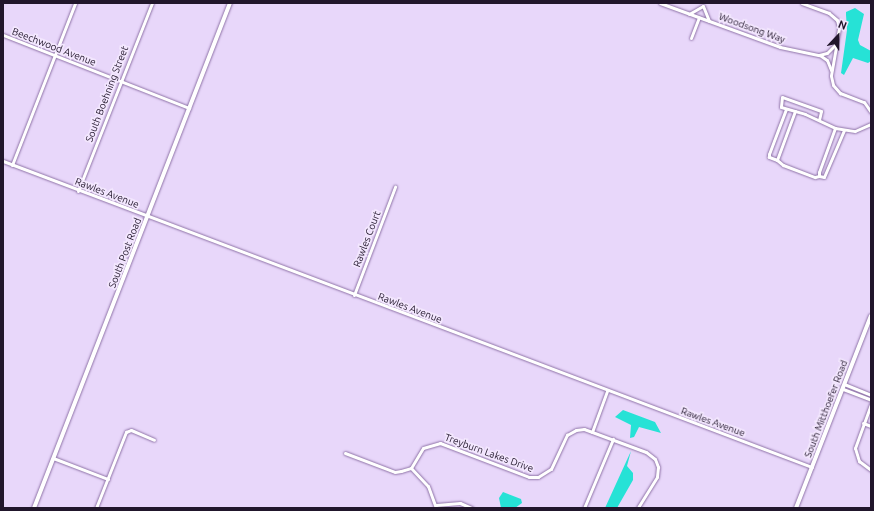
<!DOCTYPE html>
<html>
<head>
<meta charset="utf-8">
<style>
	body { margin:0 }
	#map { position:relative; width:874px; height:511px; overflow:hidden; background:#e8d7fa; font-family:Ubuntu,sans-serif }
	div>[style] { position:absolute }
	.water>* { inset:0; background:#26e2d6 }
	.roads { filter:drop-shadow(0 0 1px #8f73a8) drop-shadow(0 0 1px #8f73a8) }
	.minor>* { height:3px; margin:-1.5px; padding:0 1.5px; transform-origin:1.5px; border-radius:1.5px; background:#fff }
	.major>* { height:4px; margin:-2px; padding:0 2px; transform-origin:2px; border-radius:2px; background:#fff }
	span { translate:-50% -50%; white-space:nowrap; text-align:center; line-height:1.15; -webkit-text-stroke:3.5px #f3e7fe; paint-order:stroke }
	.street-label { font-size:10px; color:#21162b }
	.frame { position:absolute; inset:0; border:4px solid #21162b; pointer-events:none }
	.north { position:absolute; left:818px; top:16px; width:40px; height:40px; -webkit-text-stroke:3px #f3e7fe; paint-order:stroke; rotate:22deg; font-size:11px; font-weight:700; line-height:16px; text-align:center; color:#21162b }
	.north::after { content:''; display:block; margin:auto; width:14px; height:18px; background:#21162b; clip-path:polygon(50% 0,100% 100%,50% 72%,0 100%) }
</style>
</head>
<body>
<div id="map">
	<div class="water">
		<div style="clip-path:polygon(855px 8px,864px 14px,858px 40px,860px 45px,871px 51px,871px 61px,868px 63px,853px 58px,844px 75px,841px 73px,847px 30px,846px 15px,846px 12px)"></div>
		<div style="clip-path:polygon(623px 410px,655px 422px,661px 433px,639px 427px,634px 437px,630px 438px,631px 425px,615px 417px)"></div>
		<div style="clip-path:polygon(631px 451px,627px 466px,633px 473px,633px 480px,617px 508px,605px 508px)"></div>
		<div style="clip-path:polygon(503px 492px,521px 499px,522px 503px,515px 508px,501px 508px,499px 498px)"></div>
	</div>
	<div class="roads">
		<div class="minor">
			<div style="left:660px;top:3px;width:128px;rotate:20.1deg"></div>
			<div style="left:780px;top:47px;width:40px;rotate:12deg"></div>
			<div style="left:819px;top:55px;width:8px;rotate:-14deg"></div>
			<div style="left:827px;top:53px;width:13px;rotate:-45deg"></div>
			<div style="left:836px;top:44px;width:16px;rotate:-79deg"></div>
			<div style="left:839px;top:28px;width:8px;rotate:-104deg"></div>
			<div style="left:837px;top:20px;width:11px;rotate:-139deg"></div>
			<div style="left:829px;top:13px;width:29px;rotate:-160deg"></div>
			<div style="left:703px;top:6px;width:16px;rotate:68deg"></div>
			<div style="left:689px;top:14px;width:16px;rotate:-30deg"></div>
			<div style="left:3px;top:35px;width:200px;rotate:21.4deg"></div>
			<div style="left:691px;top:38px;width:22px;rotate:-69deg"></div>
			<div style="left:836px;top:47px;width:29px;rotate:100deg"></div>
			<div style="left:831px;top:76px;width:9px;rotate:77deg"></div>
			<div style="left:833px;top:85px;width:11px;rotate:49deg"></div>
			<div style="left:840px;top:93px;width:26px;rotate:21deg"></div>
			<div style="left:864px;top:102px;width:12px;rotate:55deg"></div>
			<div style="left:821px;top:56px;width:7px;rotate:34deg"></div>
			<div style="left:827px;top:60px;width:11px;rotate:68deg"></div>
			<div style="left:795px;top:111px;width:52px;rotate:110.2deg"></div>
			<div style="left:777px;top:160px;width:8px;rotate:40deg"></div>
			<div style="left:783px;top:165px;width:34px;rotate:21deg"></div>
			<div style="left:815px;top:177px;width:4px;rotate:-14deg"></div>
			<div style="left:819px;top:120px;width:9px;rotate:-77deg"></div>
			<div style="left:821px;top:111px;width:41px;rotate:-160.3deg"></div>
			<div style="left:782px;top:97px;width:10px;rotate:96deg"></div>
			<div style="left:781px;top:107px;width:25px;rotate:16deg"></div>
			<div style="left:805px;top:114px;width:33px;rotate:25deg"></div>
			<div style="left:835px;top:128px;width:20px;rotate:9deg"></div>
			<div style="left:855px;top:131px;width:17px;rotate:-24deg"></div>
			<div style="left:835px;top:128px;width:47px;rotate:110deg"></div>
			<div style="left:819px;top:172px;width:4px;rotate:90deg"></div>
			<div style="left:819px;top:176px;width:5px;rotate:11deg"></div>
			<div style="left:824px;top:177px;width:51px;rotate:-66.9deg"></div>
			<div style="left:777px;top:160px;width:9px;rotate:-159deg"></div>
			<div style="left:769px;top:157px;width:3px;rotate:-90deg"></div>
			<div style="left:769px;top:154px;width:48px;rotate:-69.3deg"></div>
			<div style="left:3px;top:161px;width:865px;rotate:20.72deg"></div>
			<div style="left:12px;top:165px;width:174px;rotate:-68.7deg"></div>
			<div style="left:78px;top:191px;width:202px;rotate:-68.5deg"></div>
			<div style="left:354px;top:295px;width:116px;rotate:-69.2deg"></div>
			<div style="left:844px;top:384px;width:29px;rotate:22deg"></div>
			<div style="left:843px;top:389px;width:30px;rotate:21deg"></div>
			<div style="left:871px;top:404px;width:47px;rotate:110deg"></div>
			<div style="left:855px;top:448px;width:14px;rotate:73deg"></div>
			<div style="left:859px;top:461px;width:15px;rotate:37deg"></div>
			<div style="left:863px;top:423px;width:9px;rotate:21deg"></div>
			<div style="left:592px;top:432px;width:44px;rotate:-69.9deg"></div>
			<div style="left:345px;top:453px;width:53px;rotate:20.8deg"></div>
			<div style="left:395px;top:472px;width:6px;rotate:-9deg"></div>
			<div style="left:401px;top:471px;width:10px;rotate:-17deg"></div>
			<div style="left:411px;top:468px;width:23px;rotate:-59deg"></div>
			<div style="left:423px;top:448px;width:18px;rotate:-16deg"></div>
			<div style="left:440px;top:443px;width:95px;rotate:20.9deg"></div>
			<div style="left:529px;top:477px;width:9px"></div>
			<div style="left:538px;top:477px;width:15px;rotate:-32deg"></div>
			<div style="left:551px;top:469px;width:38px;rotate:-65deg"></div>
			<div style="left:567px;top:435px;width:10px;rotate:-29deg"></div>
			<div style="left:576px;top:430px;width:8px;rotate:-7deg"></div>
			<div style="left:584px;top:429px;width:66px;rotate:20.4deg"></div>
			<div style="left:646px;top:452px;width:11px;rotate:38deg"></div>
			<div style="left:655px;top:459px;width:9px;rotate:69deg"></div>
			<div style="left:658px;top:467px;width:10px;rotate:96deg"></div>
			<div style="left:657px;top:477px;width:36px;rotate:122deg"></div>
			<div style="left:53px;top:458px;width:59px;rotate:20.9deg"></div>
			<div style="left:411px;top:468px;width:25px;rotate:47deg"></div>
			<div style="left:428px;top:486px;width:23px;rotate:70deg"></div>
			<div style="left:436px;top:505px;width:24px;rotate:-5deg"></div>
			<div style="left:460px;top:503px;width:13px;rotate:23deg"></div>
			<div style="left:96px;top:508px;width:82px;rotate:-68.5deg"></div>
			<div style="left:126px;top:432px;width:5px;rotate:-22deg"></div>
			<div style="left:131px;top:430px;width:25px;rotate:23deg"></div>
			<div style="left:584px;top:508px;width:75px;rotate:-67.2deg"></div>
		</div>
		<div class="major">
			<div style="left:34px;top:508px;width:542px;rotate:-68.79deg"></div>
			<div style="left:796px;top:508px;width:206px;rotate:-68.7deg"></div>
		</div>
	</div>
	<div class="street-label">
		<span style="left:752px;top:28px;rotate:20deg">Woodsong Way</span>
		<span style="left:54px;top:47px;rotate:21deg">Beechwood Avenue</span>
		<span style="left:107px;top:94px;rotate:-69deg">South Boehning Street</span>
		<span style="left:107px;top:193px;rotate:21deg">Rawles Avenue</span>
		<span style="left:367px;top:239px;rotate:-69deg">Rawles Court</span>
		<span style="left:125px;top:253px;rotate:-69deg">South Post Road</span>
		<span style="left:410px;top:308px;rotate:21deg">Rawles Avenue</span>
		<span style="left:826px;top:409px;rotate:-69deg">South Mitthoefer Road</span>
		<span style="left:713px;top:422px;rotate:20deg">Rawles Avenue</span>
		<span style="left:489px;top:453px;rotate:20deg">Treyburn Lakes Drive</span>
	</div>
	<div class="frame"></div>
	<div class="north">N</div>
</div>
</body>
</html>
